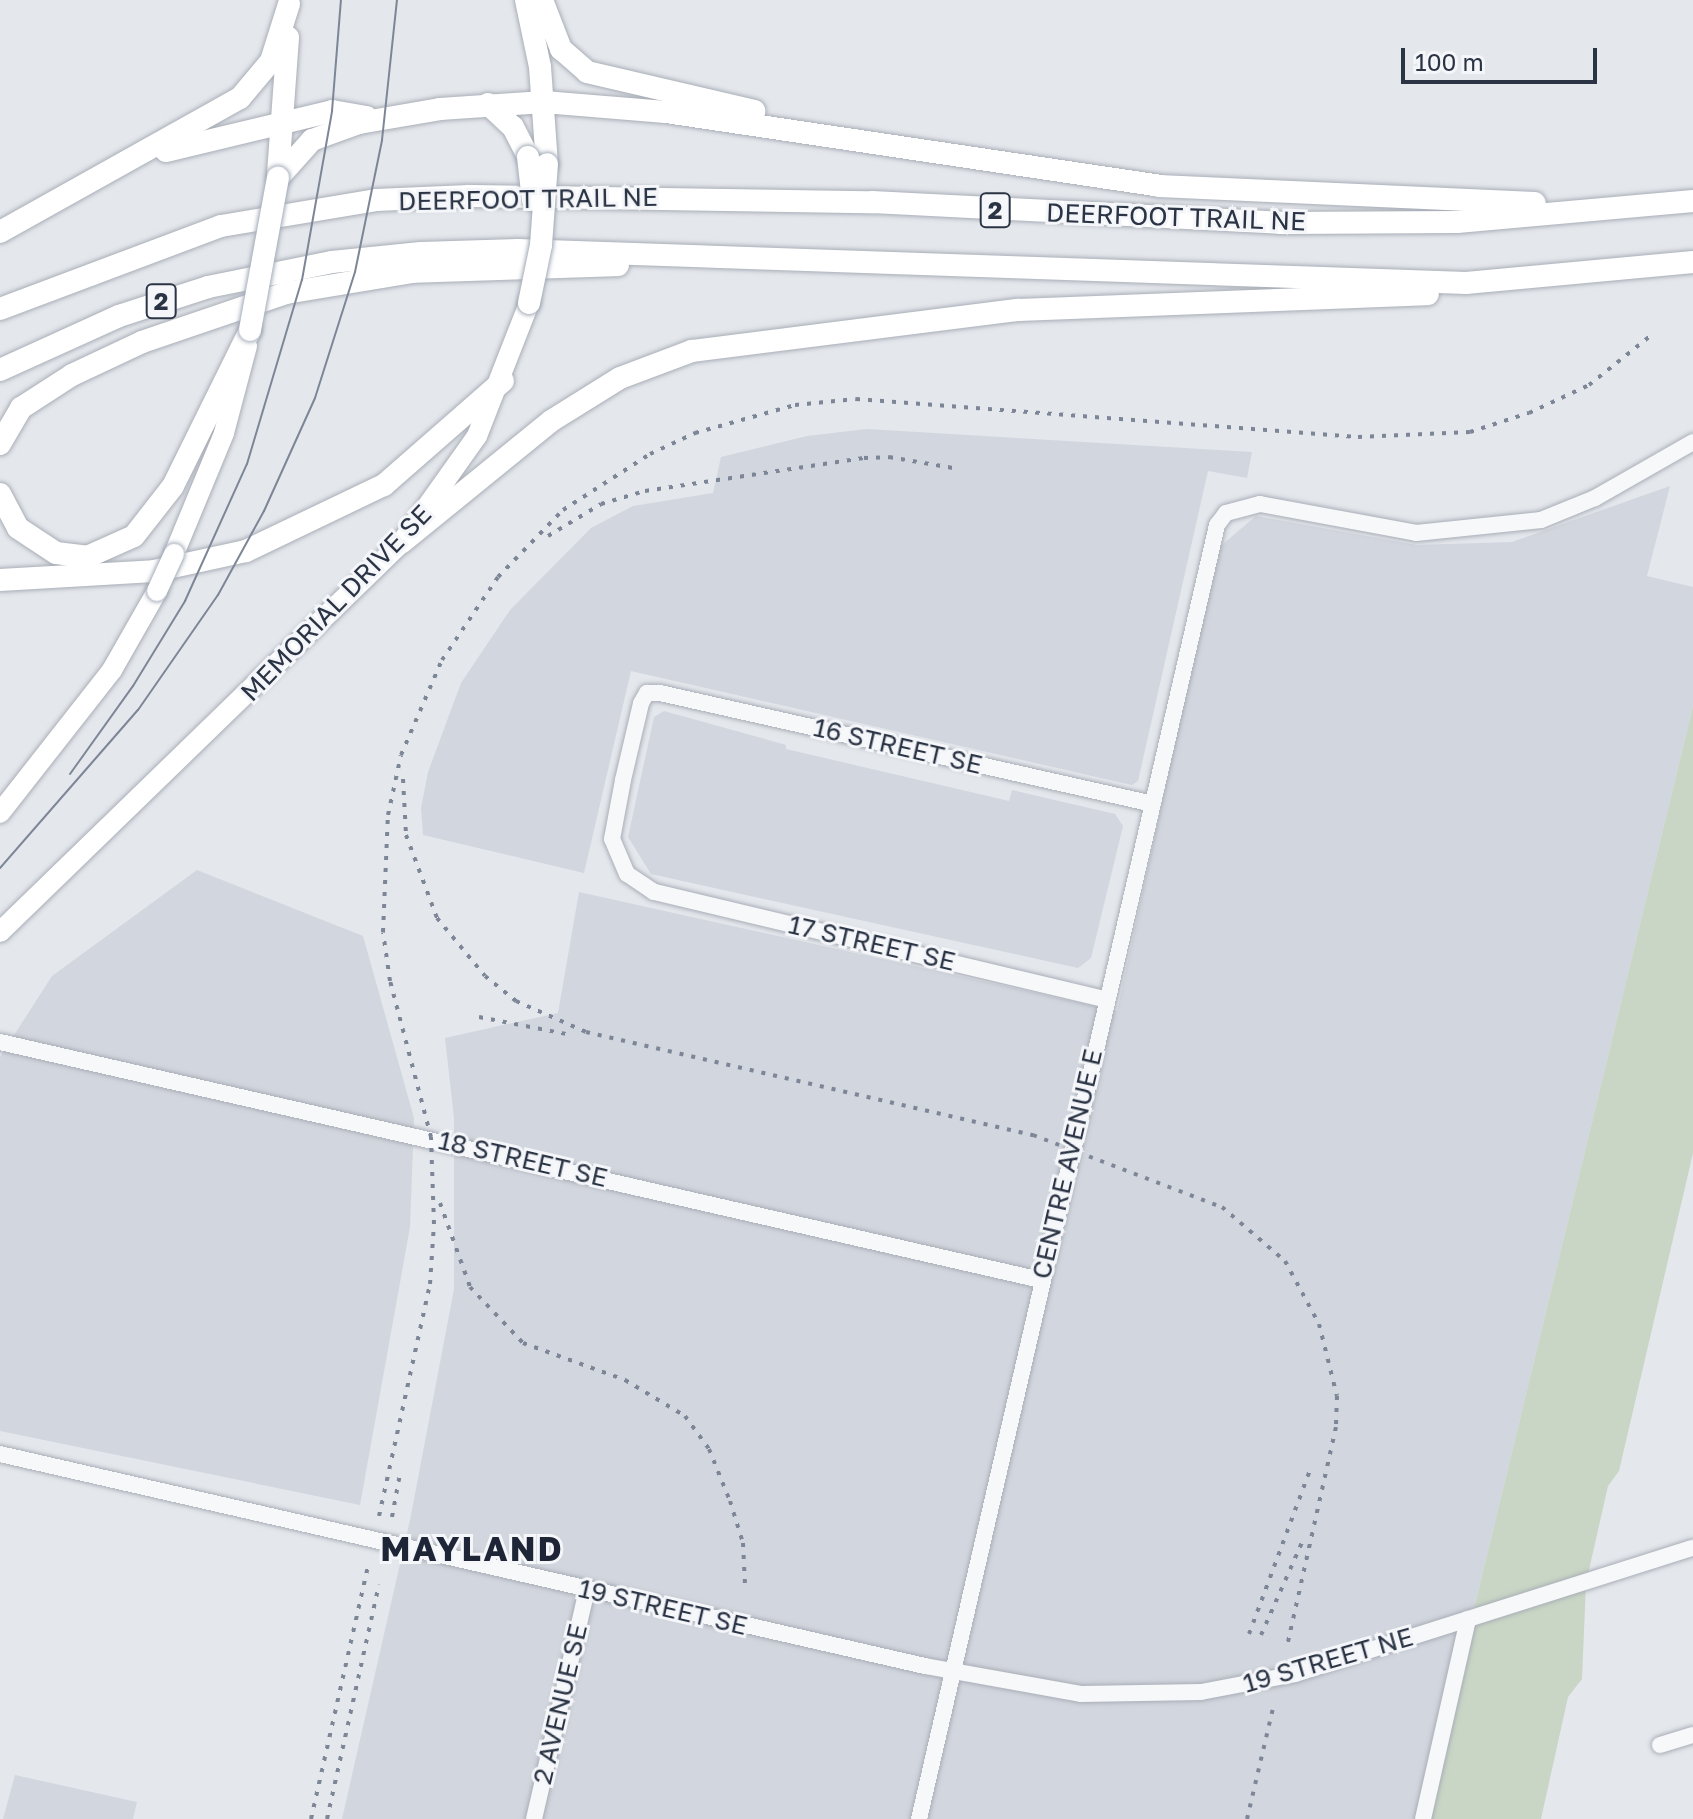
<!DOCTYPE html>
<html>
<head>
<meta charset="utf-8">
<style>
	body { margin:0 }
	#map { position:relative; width:1693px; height:1819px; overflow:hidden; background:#e4e7ec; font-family:"Golos Text",sans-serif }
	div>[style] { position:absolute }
	.built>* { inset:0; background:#d2d6de }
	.green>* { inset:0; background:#c9d6c5 }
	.roads { filter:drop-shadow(0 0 2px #a9aeb7) drop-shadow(0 0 2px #a9aeb7) }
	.minor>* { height:16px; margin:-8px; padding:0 8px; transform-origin:8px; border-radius:8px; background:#f7f8fa }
	.major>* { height:20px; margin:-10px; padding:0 10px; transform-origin:10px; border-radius:10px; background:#fff }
	.highway>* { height:22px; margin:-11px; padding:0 11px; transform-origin:11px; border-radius:11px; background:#fff }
	.tram>* { height:2px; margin:-1px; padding:0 1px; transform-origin:1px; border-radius:1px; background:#7d8696 }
	.rail>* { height:4px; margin-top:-2px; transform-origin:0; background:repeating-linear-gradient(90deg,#7d8696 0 4px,transparent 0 12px) }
	.bridges { filter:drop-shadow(0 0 2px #a3abb8) drop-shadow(0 0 2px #a3abb8) }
	.major-bridge>* { height:20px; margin:-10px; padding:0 10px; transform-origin:10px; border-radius:10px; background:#fff }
	.highway-bridge>* { height:22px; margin:-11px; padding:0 11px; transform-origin:11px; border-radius:11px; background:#fff }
	span { translate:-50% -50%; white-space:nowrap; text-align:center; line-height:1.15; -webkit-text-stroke:6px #f4f6f9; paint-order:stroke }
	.shield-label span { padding:2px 6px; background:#f4f6f9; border:2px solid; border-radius:6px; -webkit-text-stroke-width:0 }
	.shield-label { font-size:24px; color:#2b3445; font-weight:700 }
	.street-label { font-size:26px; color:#2b3445 }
	.district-label { font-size:34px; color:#1d2536; font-weight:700; letter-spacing:2px }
	.scale { position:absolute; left:1401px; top:48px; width:196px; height:36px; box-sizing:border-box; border:4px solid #2b3445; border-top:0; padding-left:10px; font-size:24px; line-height:28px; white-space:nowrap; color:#2b3445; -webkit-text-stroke:6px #f4f6f9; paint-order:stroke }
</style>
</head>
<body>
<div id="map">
	<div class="built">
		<div style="clip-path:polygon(867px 429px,1252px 452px,1247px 478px,1208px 471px,1138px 781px,1132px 785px,631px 671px,584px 873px,423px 835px,421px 808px,428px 772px,461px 683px,510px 610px,591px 528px,633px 506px,713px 493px,721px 457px,807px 436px)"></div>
		<div style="clip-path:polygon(1670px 486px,1647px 576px,1693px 587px,1693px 706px,1423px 1819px,342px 1819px,410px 1520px,454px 1289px,454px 1118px,445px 1038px,558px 1013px,579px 892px,1117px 1011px,1217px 549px,1256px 516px,1417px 545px,1512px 542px)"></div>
		<div style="clip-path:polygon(664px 711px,786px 745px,786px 749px,1009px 801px,1012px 790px,1115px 814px,1123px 826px,1091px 958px,1078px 968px,651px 874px,628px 837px,654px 717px)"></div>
		<div style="clip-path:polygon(197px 870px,363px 936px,414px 1118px,410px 1227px,360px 1505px,0 1431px,0 1057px,52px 976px)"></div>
		<div style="clip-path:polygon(15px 1775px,137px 1802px,133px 1819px,3px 1819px)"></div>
	</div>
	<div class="green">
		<div style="clip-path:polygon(1693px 706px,1693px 1153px,1619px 1471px,1608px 1486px,1586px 1583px,1582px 1679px,1568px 1697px,1541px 1819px,1423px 1819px)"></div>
	</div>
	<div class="roads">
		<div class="minor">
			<div style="left:1104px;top:999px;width:463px;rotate:-166.6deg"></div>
			<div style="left:654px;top:892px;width:32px;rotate:-146deg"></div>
			<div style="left:627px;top:874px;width:38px;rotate:-113deg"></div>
			<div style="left:612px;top:839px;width:60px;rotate:-79.4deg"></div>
			<div style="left:623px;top:780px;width:79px;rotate:-76.8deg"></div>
			<div style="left:641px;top:703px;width:12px;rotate:-59deg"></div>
			<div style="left:647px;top:693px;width:13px"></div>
			<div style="left:660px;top:693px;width:501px;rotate:12.68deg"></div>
			<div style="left:0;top:1042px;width:1068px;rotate:12.88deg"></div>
			<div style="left:0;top:1454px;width:949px;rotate:12.91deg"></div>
			<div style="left:925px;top:1666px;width:158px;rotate:10.2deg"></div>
			<div style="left:1081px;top:1694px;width:120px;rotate:-1deg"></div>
			<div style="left:1201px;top:1692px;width:96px;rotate:-10.8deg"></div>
			<div style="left:1295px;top:1674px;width:417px;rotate:-17.6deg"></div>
			<div style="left:1660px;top:1745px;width:34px;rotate:-17deg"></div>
			<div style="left:534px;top:1819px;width:236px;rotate:-77deg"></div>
			<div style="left:919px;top:1819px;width:1328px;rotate:-77.03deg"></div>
			<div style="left:1217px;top:525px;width:15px;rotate:-53deg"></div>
			<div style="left:1226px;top:513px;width:35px;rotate:-15deg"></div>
			<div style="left:1260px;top:504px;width:159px;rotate:10.5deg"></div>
			<div style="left:1416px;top:533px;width:126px;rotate:-5.9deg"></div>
			<div style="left:1541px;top:520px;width:58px;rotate:-22.2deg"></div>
			<div style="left:1595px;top:498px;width:113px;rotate:-29.7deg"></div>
			<div style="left:1423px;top:1819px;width:205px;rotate:-77.3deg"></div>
		</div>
		<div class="major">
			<div style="left:174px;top:554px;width:131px;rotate:-67.5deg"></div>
			<div style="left:224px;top:433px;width:90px;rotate:-75.2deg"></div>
			<div style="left:0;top:813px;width:182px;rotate:-51.9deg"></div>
			<div style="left:112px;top:670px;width:91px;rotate:-60.3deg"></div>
			<div style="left:0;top:932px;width:559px;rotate:-44.13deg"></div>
			<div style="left:401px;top:543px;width:131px;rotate:-54.6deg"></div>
			<div style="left:477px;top:436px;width:143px;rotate:-68.6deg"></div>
		</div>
		<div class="highway">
			<div style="left:526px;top:0;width:68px;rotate:78.2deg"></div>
			<div style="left:540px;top:67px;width:97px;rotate:85.9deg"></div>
			<div style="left:542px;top:0;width:53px;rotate:68.8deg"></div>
			<div style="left:561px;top:49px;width:35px;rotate:41deg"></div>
			<div style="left:587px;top:72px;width:172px;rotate:13.1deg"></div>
			<div style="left:488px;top:104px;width:34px;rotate:43deg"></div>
			<div style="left:513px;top:127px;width:34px;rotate:63deg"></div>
			<div style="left:166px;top:151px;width:171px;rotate:-13.5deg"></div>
			<div style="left:332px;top:111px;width:35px;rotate:10deg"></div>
			<div style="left:278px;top:174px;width:137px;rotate:-85.8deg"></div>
			<div style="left:278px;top:178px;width:51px;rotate:-48.2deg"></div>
			<div style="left:312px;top:140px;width:50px;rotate:-19.9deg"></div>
			<div style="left:359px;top:123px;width:82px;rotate:-9.8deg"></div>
			<div style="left:440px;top:109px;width:104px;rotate:-3.9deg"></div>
			<div style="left:544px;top:102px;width:122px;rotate:4.7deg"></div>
			<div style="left:666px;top:112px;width:499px;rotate:8.5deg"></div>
			<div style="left:1159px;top:186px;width:376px;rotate:2.6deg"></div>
			<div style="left:0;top:232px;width:275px;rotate:-29.2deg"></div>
			<div style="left:240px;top:98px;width:48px;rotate:-50deg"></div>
			<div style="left:271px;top:61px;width:60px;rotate:-72.5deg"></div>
			<div style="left:0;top:309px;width:236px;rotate:-20.6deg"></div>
			<div style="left:221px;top:226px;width:157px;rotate:-9.5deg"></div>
			<div style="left:376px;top:200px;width:93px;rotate:-2.5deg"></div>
			<div style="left:469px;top:196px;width:403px;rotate:0.9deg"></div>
			<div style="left:872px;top:202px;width:409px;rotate:2.9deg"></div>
			<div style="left:1280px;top:223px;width:177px;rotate:-0.3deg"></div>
			<div style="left:1457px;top:222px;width:237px;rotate:-5.1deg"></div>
			<div style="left:0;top:370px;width:131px;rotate:-24.4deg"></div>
			<div style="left:119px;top:316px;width:94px;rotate:-18deg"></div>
			<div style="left:208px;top:287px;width:126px;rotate:-11.4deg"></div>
			<div style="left:332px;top:262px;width:89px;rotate:-5.8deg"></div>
			<div style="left:421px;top:253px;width:97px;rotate:-1.8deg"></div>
			<div style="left:518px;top:250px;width:949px;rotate:1.99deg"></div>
			<div style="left:1466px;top:283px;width:228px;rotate:-5.3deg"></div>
			<div style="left:0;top:444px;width:42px;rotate:-59.7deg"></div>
			<div style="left:21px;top:408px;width:61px;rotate:-32.9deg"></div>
			<div style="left:72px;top:375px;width:77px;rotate:-25.2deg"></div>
			<div style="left:142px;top:342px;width:152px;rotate:-18.8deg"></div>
			<div style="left:286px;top:293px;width:127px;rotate:-9.5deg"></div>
			<div style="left:411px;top:272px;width:207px;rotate:-1.9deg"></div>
			<div style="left:0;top:494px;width:38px;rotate:62deg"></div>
			<div style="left:18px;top:528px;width:45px;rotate:33.3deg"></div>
			<div style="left:56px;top:553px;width:31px;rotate:7deg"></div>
			<div style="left:87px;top:557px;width:51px;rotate:-24.1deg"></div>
			<div style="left:134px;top:536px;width:63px;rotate:-52deg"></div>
			<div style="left:173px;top:486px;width:174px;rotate:-63.7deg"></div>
			<div style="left:401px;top:543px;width:193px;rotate:-39.1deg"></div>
			<div style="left:551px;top:421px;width:81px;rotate:-31.9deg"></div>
			<div style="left:620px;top:378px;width:77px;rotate:-20.6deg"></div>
			<div style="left:692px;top:351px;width:328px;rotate:-7.2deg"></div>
			<div style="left:1017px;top:310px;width:411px;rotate:-2.2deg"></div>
			<div style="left:0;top:580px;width:154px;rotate:-3.3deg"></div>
			<div style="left:154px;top:571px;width:94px;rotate:-12.3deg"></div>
			<div style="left:246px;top:551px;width:153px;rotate:-25.6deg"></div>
			<div style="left:384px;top:485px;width:158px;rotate:-41.2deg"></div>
		</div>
	</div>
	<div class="tram">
		<div style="left:70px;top:774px;width:108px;rotate:-54.4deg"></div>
		<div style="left:133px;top:686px;width:100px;rotate:-58.5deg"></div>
		<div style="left:185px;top:601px;width:150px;rotate:-65.7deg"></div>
		<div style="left:247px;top:464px;width:192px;rotate:-73.4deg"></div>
		<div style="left:302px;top:280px;width:172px;rotate:-79.9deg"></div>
		<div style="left:332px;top:111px;width:111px;rotate:-85.4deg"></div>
		<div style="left:0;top:868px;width:210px;rotate:-48.9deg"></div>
		<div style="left:138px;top:710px;width:140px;rotate:-55.2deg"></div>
		<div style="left:218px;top:595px;width:96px;rotate:-61.3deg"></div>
		<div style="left:264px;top:511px;width:124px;rotate:-65.7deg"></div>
		<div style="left:315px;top:398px;width:132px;rotate:-72.4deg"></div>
		<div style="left:355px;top:272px;width:135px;rotate:-78.4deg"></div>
		<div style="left:382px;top:140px;width:141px;rotate:-83.9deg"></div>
	</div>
	<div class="rail">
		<div style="left:548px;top:536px;width:62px;rotate:-31.1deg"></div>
		<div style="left:601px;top:504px;width:46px;rotate:-16.5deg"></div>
		<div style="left:645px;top:491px;width:221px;rotate:-8.6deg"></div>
		<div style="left:864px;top:458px;width:25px;rotate:-2deg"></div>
		<div style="left:889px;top:457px;width:65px;rotate:9.8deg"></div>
		<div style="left:403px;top:779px;width:56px;rotate:86.9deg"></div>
		<div style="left:406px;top:835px;width:89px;rotate:69.5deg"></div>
		<div style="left:437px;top:918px;width:75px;rotate:50.4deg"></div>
		<div style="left:485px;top:976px;width:40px;rotate:39deg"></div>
		<div style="left:516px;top:1001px;width:77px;rotate:23.9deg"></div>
		<div style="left:586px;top:1032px;width:459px;rotate:13deg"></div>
		<div style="left:1033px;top:1135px;width:202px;rotate:20.9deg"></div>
		<div style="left:1222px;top:1207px;width:83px;rotate:40.6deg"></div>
		<div style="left:1285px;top:1261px;width:72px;rotate:61.6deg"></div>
		<div style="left:1319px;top:1324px;width:74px;rotate:76deg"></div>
		<div style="left:1337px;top:1396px;width:31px;rotate:92deg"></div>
		<div style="left:1336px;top:1427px;width:225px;rotate:102.6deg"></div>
		<div style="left:479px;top:1017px;width:95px;rotate:11deg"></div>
		<div style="left:440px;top:1203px;width:89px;rotate:70.3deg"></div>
		<div style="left:470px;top:1287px;width:77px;rotate:46.6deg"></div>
		<div style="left:523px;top:1343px;width:109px;rotate:19.9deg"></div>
		<div style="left:625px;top:1380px;width:70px;rotate:31deg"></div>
		<div style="left:685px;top:1416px;width:41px;rotate:54deg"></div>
		<div style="left:709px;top:1449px;width:56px;rotate:68deg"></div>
		<div style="left:730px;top:1501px;width:44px;rotate:72.8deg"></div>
		<div style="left:743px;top:1543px;width:43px;rotate:87.3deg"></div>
		<div style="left:379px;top:1516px;width:238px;rotate:-77.6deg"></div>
		<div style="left:430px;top:1284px;width:60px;rotate:-86.2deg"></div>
		<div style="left:434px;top:1224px;width:87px;rotate:-92deg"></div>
		<div style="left:431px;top:1137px;width:161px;rotate:-104.7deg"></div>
		<div style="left:390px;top:981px;width:49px;rotate:-98.1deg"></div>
		<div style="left:383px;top:932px;width:117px;rotate:-87.6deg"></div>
		<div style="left:388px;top:815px;width:61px;rotate:-77.8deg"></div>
		<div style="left:401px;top:755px;width:103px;rotate:-66.7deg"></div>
		<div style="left:442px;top:660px;width:100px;rotate:-56deg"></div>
		<div style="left:498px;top:577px;width:93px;rotate:-45.9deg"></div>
		<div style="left:563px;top:510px;width:103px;rotate:-32.8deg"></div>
		<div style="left:650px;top:454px;width:50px;rotate:-25deg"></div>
		<div style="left:695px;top:433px;width:104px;rotate:-15.6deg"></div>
		<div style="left:795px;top:405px;width:61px;rotate:-5.6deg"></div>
		<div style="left:856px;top:399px;width:503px;rotate:4.33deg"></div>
		<div style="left:1358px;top:437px;width:112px;rotate:-2.6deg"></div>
		<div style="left:1470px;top:432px;width:62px;rotate:-17.9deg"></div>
		<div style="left:1529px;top:413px;width:66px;rotate:-25deg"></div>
		<div style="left:1589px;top:385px;width:83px;rotate:-38.7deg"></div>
		<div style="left:392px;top:1517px;width:44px;rotate:-79.5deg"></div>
		<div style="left:1249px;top:1634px;width:175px;rotate:-69.6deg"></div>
		<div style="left:1261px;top:1635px;width:104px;rotate:-66.1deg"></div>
		<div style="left:311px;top:1819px;width:259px;rotate:-77.3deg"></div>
		<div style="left:327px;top:1819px;width:240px;rotate:-77.5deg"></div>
		<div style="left:1247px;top:1819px;width:118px;rotate:-76.8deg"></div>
	</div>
	<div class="bridges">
		<div class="major-bridge">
			<div style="left:157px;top:591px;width:41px;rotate:-65.3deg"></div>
		</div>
		<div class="highway-bridge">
			<div style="left:528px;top:157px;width:43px;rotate:83.4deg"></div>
			<div style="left:529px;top:303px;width:59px;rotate:-78.3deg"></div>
			<div style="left:541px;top:245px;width:81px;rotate:-85.8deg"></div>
			<div style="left:250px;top:330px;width:155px;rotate:-79.6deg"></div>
		</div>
	</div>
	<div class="shield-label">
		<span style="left:995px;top:210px">2</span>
		<span style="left:161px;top:301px">2</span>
	</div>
	<div class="street-label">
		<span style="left:528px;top:199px;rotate:-1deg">DEERFOOT TRAIL NE</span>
		<span style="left:1176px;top:217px;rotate:2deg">DEERFOOT TRAIL NE</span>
		<span style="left:336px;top:603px;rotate:-46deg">MEMORIAL DRIVE SE</span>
		<span style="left:898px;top:746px;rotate:13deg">16 STREET SE</span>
		<span style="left:872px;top:943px;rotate:13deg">17 STREET SE</span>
		<span style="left:523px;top:1159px;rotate:13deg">18 STREET SE</span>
		<span style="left:1067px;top:1164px;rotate:-77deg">CENTRE AVENUE E</span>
		<span style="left:663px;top:1607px;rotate:13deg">19 STREET SE</span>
		<span style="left:1328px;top:1660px;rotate:-16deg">19 STREET NE</span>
		<span style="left:560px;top:1704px;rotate:-77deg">2 AVENUE SE</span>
	</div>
	<div class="district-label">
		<span style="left:472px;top:1549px">MAYLAND</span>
	</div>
	<div class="scale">100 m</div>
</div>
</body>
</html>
